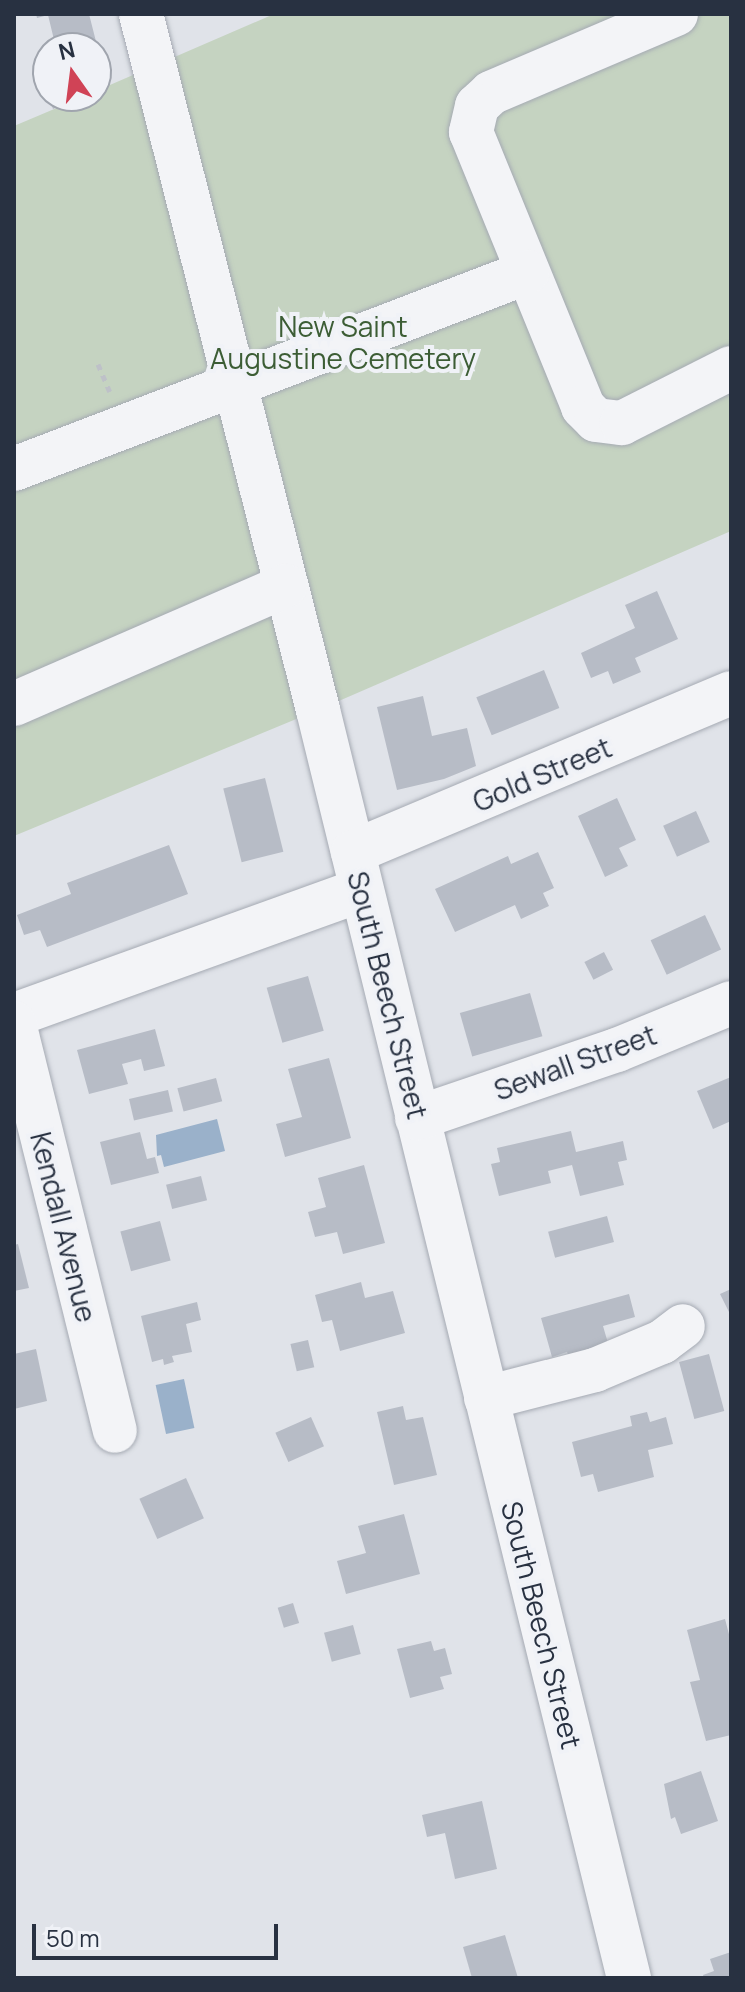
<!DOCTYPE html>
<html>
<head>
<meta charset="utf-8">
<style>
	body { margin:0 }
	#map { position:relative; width:745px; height:1992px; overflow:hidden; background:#e0e3e9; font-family:Manrope,sans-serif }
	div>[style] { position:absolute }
	.green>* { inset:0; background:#c5d3c1 }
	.water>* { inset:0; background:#9ab1ca; transform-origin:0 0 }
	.building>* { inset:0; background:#b7bcc6; transform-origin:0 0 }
	.path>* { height:5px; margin-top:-2.5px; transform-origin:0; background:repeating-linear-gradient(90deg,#bec1c8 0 6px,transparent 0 12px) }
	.roads { filter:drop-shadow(0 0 2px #a5aab3) drop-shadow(0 0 2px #a5aab3) }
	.minor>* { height:44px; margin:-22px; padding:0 22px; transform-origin:22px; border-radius:22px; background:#f3f4f7 }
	span { translate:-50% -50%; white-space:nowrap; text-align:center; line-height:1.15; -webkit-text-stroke:8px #f0f2f7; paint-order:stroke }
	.park-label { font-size:28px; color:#3c5d35 }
	.street-label { font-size:28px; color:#283141 }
	.frame { position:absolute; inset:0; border:16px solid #283141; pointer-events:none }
	.north { position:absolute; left:32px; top:32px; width:80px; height:80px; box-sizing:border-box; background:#f0f2f7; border:2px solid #a0a5ae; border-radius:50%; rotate:346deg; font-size:22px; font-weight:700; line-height:32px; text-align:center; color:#283141 }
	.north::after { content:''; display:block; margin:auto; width:28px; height:36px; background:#d04356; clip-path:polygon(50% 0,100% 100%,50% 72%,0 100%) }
	.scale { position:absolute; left:32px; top:1924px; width:246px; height:36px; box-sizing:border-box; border:4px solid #283141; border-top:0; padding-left:10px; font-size:24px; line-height:28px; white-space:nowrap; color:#283141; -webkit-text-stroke:6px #f0f2f7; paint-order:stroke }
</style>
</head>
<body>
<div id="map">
	<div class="green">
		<div style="clip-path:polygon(274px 14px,731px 14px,731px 531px,318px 710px,14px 836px,14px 126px,85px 96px,96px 96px,96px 91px)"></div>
	</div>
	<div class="water">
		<div style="clip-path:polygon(217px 1119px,225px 1151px,164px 1167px,161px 1155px,157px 1156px,156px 1135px)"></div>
		<div style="left:184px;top:1379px;width:50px;height:29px;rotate:78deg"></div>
	</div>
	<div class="building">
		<div style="clip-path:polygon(36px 14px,89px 14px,102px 65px,96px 67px,96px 48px,56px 48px,48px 15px,37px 18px)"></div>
		<div style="clip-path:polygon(48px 96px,64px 96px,67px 103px,53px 109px)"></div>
		<div style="clip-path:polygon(657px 591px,678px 639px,635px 658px,641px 672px,613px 684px,608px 671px,591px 678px,581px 653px,635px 628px,625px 605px)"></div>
		<div style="left:544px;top:670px;width:41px;height:73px;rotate:68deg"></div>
		<div style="clip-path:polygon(423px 696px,432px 736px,467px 728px,476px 766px,444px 779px,397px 790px,377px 707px)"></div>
		<div style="left:265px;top:778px;width:76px;height:43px;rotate:76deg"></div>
		<div style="clip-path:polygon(617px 798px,636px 840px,619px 848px,628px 866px,605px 877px,578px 816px)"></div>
		<div style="left:696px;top:811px;width:34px;height:36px;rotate:66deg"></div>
		<div style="clip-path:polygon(169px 845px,188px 894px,47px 947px,40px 930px,24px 935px,17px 915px,71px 894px,67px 883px)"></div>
		<div style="clip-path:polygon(538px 852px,554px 888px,543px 893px,549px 906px,521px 919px,515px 905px,455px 932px,435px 889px,508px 856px,511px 864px)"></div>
		<div style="left:705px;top:915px;width:38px;height:60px;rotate:65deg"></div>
		<div style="left:604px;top:952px;width:20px;height:22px;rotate:63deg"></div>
		<div style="left:308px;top:976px;width:57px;height:43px;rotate:74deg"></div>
		<div style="left:530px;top:993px;width:45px;height:73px;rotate:74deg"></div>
		<div style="clip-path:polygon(155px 1029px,165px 1066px,144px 1071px,141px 1059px,122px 1064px,128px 1084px,89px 1094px,77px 1050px)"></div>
		<div style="clip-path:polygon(329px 1058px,351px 1138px,285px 1157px,276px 1124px,302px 1117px,288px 1069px)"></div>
		<div style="clip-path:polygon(731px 1077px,731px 1121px,713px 1129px,697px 1091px)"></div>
		<div style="left:216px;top:1078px;width:24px;height:40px;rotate:75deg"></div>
		<div style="left:168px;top:1090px;width:22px;height:40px;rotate:77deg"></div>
		<div style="clip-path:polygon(571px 1131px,576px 1152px,623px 1141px,627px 1160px,618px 1162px,624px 1185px,580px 1196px,572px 1165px,548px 1171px,551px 1183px,499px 1196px,491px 1164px,500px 1162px,497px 1148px)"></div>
		<div style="clip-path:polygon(140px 1132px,147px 1159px,155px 1157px,159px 1173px,111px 1185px,100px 1142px)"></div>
		<div style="clip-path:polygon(364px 1165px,385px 1243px,343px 1254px,337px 1232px,315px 1237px,308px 1212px,326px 1207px,318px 1178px)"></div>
		<div style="left:201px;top:1176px;width:25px;height:36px;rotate:76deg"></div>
		<div style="left:607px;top:1216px;width:27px;height:61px;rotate:75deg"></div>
		<div style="left:160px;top:1221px;width:41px;height:41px;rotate:75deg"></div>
		<div style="clip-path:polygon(18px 1244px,29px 1288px,14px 1291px,14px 1245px)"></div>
		<div style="clip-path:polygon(361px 1282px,365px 1298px,393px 1291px,405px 1333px,340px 1351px,332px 1320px,322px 1322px,315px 1295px)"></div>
		<div style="clip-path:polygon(731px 1289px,731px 1316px,720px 1294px)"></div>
		<div style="clip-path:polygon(629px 1294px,635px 1317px,603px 1326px,610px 1350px,570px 1361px,567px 1352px,552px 1357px,541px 1318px)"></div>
		<div style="clip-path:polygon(197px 1302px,201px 1320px,186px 1324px,192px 1352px,172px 1356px,174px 1362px,164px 1365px,163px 1359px,152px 1362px,141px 1316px)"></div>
		<div style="left:308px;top:1340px;width:28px;height:18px;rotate:77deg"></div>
		<div style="clip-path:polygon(36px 1349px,47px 1401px,14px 1409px,14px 1354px)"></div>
		<div style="left:709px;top:1354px;width:59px;height:31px;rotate:75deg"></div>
		<div style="clip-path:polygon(403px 1406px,406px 1420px,423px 1417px,437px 1475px,394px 1485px,377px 1412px)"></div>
		<div style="clip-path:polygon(647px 1412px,650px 1422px,666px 1417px,673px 1444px,648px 1450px,654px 1477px,598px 1492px,593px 1474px,581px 1477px,572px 1442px,632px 1426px,630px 1416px)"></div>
		<div style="left:311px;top:1417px;width:32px;height:39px;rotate:66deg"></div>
		<div style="left:186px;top:1478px;width:44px;height:51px;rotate:66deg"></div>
		<div style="clip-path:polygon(404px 1514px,420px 1574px,346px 1594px,337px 1561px,366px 1553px,358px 1526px)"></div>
		<div style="left:293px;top:1603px;width:21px;height:16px;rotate:73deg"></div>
		<div style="clip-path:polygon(725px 1619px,731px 1642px,731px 1735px,706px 1741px,690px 1682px,700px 1680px,687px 1630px)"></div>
		<div style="left:353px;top:1625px;width:30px;height:30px;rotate:75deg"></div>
		<div style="clip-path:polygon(431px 1641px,434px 1651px,445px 1648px,452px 1674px,440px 1677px,444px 1689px,410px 1698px,397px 1649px)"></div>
		<div style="clip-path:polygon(701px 1771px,718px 1821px,681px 1834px,675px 1817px,671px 1819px,664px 1784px)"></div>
		<div style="clip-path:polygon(482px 1801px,497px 1869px,455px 1879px,445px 1833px,427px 1837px,422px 1815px)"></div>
		<div style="clip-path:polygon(505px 1935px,518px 1978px,472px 1978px,463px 1947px)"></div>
		<div style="clip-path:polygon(731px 1952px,731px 1978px,704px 1978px,703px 1975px,714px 1971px,710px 1959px)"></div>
	</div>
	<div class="path">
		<div style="left:98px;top:364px;width:30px;rotate:67deg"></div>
	</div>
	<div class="roads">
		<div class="minor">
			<div style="left:141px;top:14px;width:718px;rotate:75.73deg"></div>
			<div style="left:318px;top:710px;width:1306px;rotate:76.22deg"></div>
			<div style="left:676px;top:14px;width:201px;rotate:156.9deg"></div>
			<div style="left:491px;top:93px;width:19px;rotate:137deg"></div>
			<div style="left:477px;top:106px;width:27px;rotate:103deg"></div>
			<div style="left:471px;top:132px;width:297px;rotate:67.8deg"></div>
			<div style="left:583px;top:407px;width:18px;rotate:45deg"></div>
			<div style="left:596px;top:420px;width:26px;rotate:7deg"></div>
			<div style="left:622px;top:423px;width:122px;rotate:-26.8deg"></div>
			<div style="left:14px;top:469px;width:550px;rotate:-20.97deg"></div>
			<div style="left:14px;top:704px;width:296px;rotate:-23.5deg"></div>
			<div style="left:353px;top:852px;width:410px;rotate:-22.8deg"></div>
			<div style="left:14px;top:1015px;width:369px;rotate:-19.8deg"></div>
			<div style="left:14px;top:1023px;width:420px;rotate:76.1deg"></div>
			<div style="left:417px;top:1118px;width:211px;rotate:-18.8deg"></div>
			<div style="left:617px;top:1050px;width:123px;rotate:-22.4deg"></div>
			<div style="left:486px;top:1398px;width:113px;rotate:-14.4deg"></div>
			<div style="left:595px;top:1370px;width:73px;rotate:-22.7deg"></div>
			<div style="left:662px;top:1342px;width:26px;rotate:-37deg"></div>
		</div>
	</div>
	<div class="park-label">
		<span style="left:343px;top:342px">New Saint<br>Augustine Cemetery</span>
	</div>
	<div class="street-label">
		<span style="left:542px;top:774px;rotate:-23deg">Gold Street</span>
		<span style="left:388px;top:995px;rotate:76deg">South Beech Street</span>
		<span style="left:575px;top:1062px;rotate:-20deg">Sewall Street</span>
		<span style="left:64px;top:1227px;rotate:76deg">Kendall Avenue</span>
		<span style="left:542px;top:1625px;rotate:76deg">South Beech Street</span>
	</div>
	<div class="frame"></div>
	<div class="north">N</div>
	<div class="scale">50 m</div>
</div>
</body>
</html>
